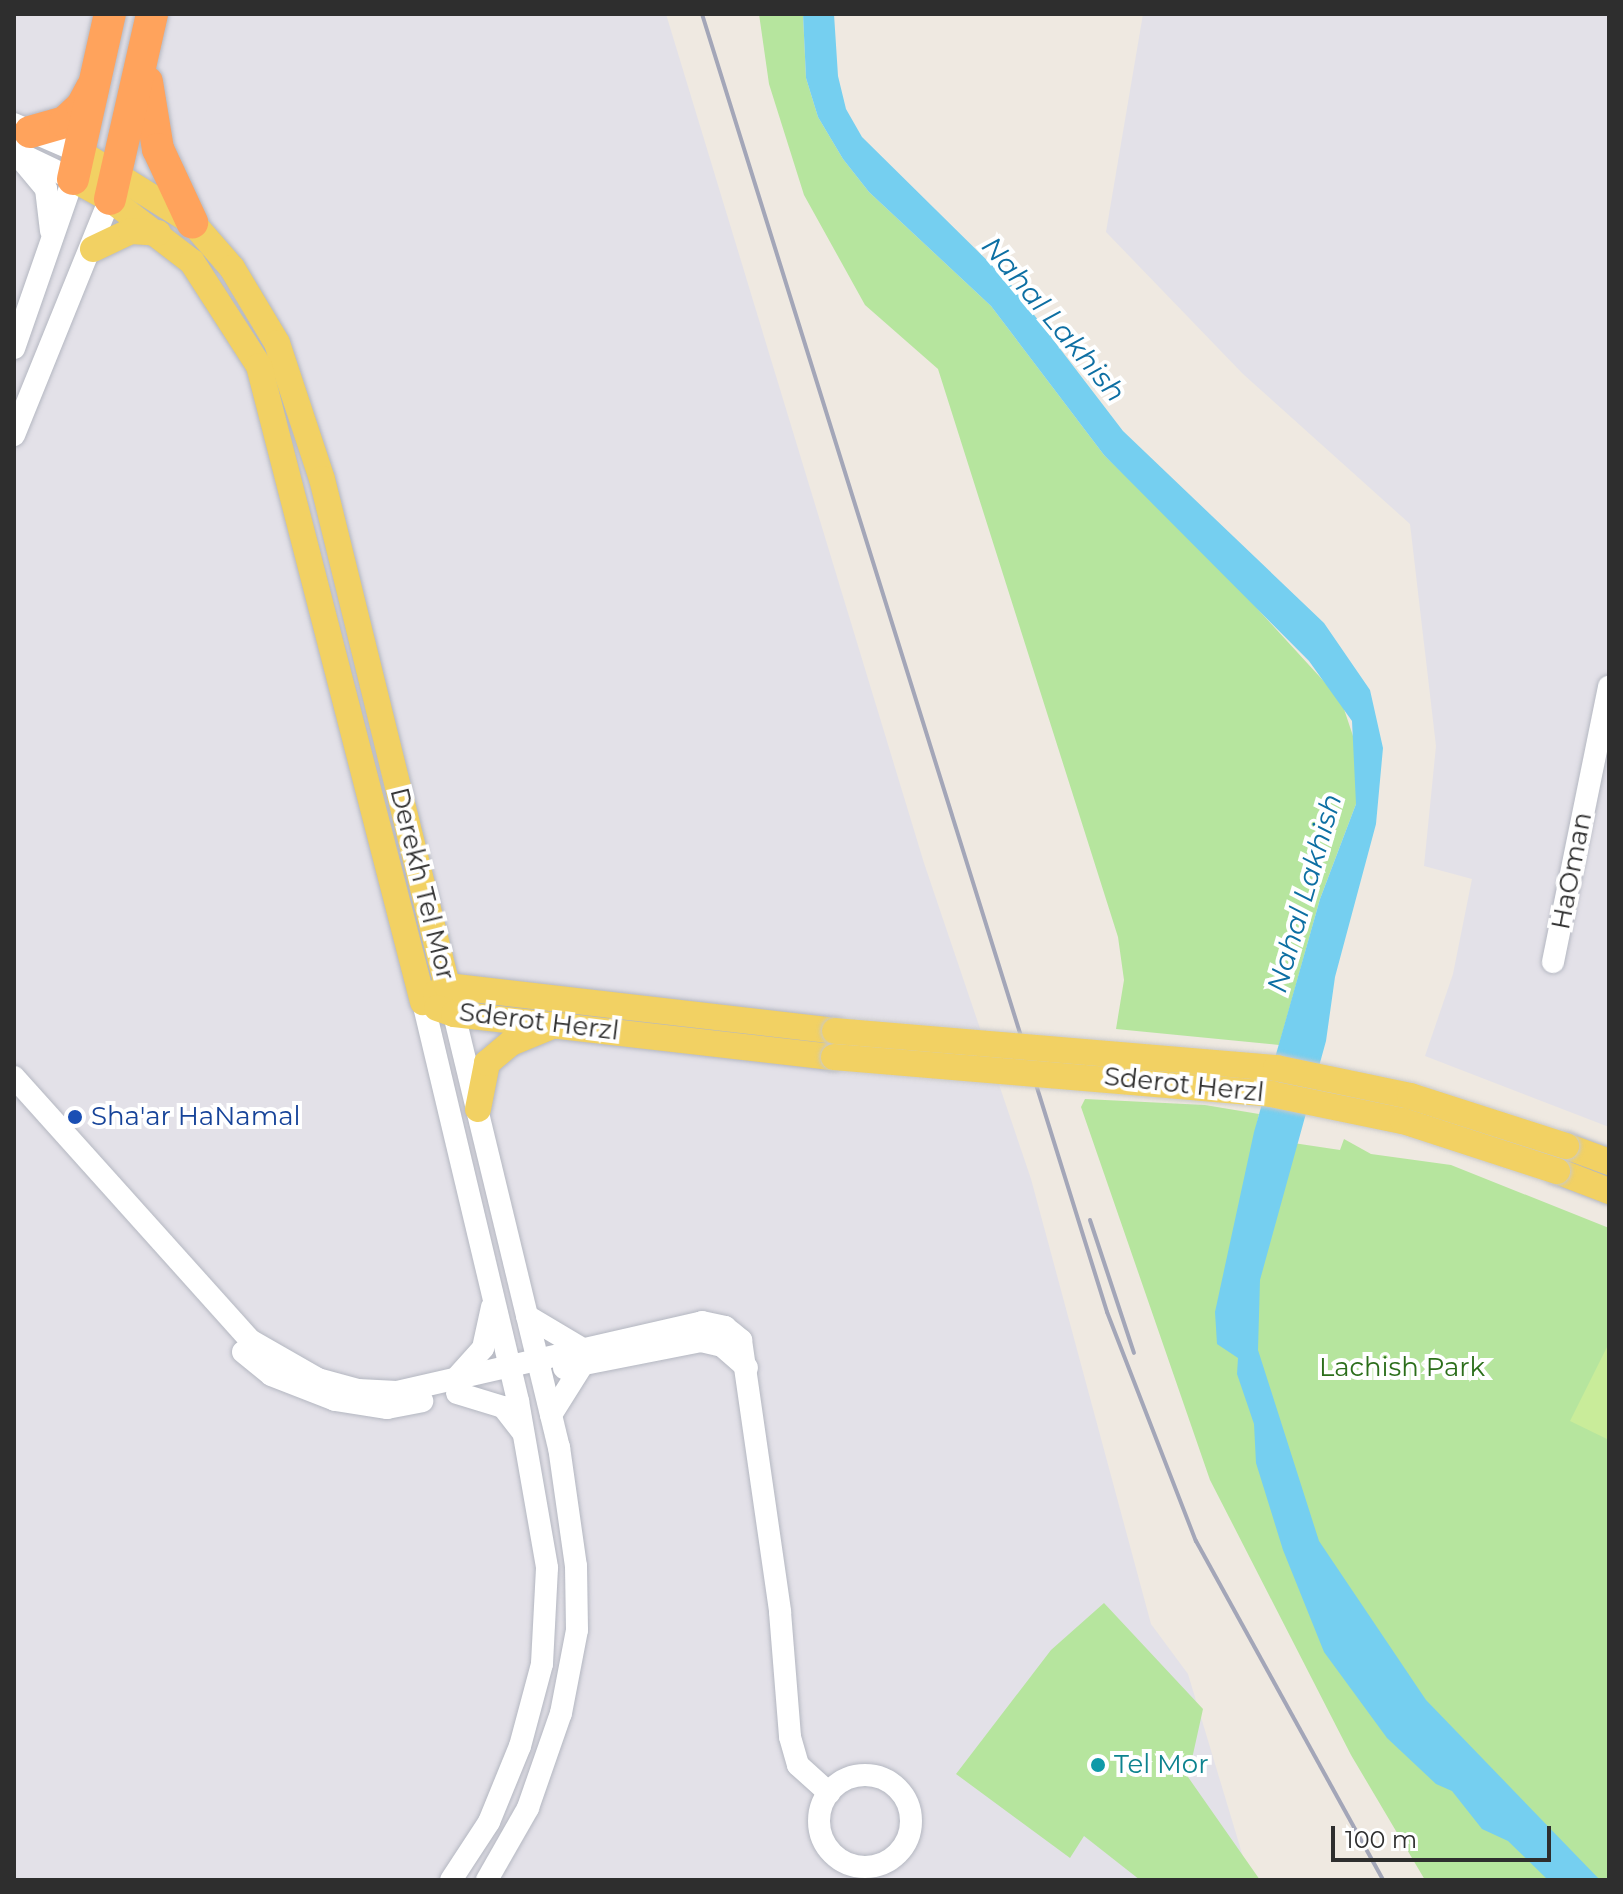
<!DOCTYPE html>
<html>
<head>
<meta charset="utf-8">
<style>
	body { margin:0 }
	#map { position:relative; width:1623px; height:1894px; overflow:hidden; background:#efe9e1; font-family:Montserrat,sans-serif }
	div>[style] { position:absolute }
	.industrial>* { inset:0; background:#e3e1e8 }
	.green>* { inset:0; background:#b6e59e }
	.pitch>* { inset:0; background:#c9ec9a }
	.water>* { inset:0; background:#75cff0 }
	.roads { filter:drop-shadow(0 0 2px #b4b7c1) drop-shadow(0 0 2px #b4b7c1) }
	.minor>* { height:22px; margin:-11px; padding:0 11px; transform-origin:11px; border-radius:11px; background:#fff }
	.minor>.ring { margin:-11px; padding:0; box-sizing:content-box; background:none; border:22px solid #fff; border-radius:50% }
	.major>* { height:26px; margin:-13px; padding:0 13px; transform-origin:13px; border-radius:13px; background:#f2d163 }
	.highway>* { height:32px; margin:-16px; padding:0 16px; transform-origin:16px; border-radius:16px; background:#ffa35c }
	.rail>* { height:4px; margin:-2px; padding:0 2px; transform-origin:2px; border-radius:2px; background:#a3a6b8 }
	.bridges { filter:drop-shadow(0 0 2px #c9c9c9) drop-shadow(0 0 2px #c9c9c9) }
	.major-bridge>* { height:26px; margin:-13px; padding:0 13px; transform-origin:13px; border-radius:13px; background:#f2d163 }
	.dots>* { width:22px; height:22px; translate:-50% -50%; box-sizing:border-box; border:4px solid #fff; border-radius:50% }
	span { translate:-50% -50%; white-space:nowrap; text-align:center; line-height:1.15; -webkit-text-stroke:8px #fff; paint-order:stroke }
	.street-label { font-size:26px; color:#2e2e2e }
	.transit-label { font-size:26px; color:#164399 }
	.left { translate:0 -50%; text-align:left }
	.park-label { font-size:26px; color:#2c6e1b }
	.culture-label { font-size:26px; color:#0d838f }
	.water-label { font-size:28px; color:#0d6fa3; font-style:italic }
	.frame { position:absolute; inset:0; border:16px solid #2e2e2e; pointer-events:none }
	.scale { position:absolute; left:1331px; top:1826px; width:220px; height:36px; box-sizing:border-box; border:4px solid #2e2e2e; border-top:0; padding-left:10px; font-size:24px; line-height:28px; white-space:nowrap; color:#2e2e2e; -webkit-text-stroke:6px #fff; paint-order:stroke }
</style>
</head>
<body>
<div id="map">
	<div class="industrial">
		<div style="clip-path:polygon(14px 14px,666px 14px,924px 863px,1031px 1179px,1151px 1624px,1188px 1674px,1250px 1880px,14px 1880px)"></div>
		<div style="clip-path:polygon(1143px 14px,1609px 14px,1609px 1127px,1425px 1056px,1453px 974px,1472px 879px,1424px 866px,1436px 746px,1410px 524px,1243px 374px,1106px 232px)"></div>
	</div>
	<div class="green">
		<div style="clip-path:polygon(759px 14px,803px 14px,806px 78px,818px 117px,843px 159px,869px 192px,991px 306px,1104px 455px,1210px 557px,1341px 700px,1357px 748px,1356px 804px,1320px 899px,1279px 1045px,1116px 1029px,1124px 980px,1118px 937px,938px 369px,865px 305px,804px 195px,769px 84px)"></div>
		<div style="clip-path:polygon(1085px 1099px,1205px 1105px,1259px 1114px,1254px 1137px,1340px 1150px,1344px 1139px,1371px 1154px,1451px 1165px,1609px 1228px,1609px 1880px,1425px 1880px,1351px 1755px,1210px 1480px,1081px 1107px)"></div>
		<div style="clip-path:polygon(1104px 1603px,1203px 1709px,1188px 1777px,1260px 1880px,1140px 1880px,1084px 1836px,1070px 1858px,956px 1774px,1051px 1650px)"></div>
	</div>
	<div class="pitch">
		<div style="clip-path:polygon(1609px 1343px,1609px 1440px,1570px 1421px)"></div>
	</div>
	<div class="water">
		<div style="clip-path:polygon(803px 14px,834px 14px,838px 76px,846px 109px,862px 137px,1009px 282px,1123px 431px,1324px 623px,1370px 690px,1383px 748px,1376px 824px,1335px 977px,1326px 1041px,1260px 1280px,1258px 1350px,1319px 1541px,1426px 1700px,1600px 1880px,1548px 1880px,1508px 1841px,1482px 1829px,1452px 1791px,1436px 1784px,1387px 1738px,1324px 1652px,1283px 1550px,1256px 1463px,1254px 1424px,1237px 1374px,1238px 1358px,1217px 1344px,1215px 1312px,1254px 1132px,1320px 899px,1356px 804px,1352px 721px,1309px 661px,1104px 455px,991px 306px,869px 192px,843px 159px,818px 117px,806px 78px)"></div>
	</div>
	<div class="roads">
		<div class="minor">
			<div style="left:14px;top:124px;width:73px;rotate:23.4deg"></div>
			<div style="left:14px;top:151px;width:65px;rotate:25.4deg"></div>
			<div style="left:73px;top:179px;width:179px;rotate:109.2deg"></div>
			<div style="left:21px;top:159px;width:39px;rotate:50deg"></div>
			<div style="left:46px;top:189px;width:42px;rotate:83.2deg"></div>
			<div style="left:14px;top:435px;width:255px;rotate:-67.9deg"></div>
			<div style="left:1553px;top:962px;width:281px;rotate:-78.5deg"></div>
			<div style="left:423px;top:1002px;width:410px;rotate:76.6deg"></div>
			<div style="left:518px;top:1401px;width:169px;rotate:80.1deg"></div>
			<div style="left:547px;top:1568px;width:96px;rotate:93deg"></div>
			<div style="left:542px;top:1664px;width:85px;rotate:105deg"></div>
			<div style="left:520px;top:1746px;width:82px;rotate:112.2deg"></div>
			<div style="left:489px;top:1822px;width:69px;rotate:123.2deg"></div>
			<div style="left:454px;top:1014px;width:446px;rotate:76.4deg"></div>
			<div style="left:559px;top:1447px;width:120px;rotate:81.9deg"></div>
			<div style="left:576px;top:1566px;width:64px;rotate:89.1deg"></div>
			<div style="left:577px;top:1630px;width:85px;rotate:100.9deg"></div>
			<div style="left:561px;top:1713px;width:101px;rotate:109.2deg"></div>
			<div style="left:528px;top:1808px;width:83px;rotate:119.7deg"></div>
			<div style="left:14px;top:1077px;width:353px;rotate:48.1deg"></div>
			<div style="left:250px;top:1340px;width:78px;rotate:29.8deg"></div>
			<div style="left:318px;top:1379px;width:41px;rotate:15.4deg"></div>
			<div style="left:358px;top:1390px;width:39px;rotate:3deg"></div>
			<div style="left:397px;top:1392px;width:313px;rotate:-12.9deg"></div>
			<div style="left:702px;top:1322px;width:24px;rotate:12deg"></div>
			<div style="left:725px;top:1327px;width:21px;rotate:39deg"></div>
			<div style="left:741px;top:1340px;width:275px;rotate:81.8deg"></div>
			<div style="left:780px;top:1612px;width:125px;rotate:85.4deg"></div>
			<div style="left:790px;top:1737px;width:29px;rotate:74deg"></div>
			<div style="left:798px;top:1765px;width:42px;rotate:42.1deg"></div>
			<div style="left:527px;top:1316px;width:63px;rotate:30.7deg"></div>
			<div style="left:243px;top:1352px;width:36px;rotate:39deg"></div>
			<div style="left:271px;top:1375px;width:69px;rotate:21.3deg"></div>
			<div style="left:335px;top:1400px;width:53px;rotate:8.7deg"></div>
			<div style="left:387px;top:1408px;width:36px;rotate:-11deg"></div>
			<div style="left:564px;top:1368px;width:140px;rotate:-11.1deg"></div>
			<div style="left:701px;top:1341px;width:22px;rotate:13deg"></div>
			<div style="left:722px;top:1346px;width:33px;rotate:41deg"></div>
			<div style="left:457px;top:1377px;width:39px;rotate:-48deg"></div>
			<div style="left:483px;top:1348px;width:42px;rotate:-77.6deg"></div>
			<div style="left:457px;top:1393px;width:48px;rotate:16.9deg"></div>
			<div style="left:503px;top:1407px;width:31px;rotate:52deg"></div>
			<div style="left:551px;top:1415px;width:60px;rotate:-57.9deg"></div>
			<div class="ring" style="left:819px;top:1775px;width:70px;height:70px"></div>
		</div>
		<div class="major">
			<div style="left:81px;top:153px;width:131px;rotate:31.9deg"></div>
			<div style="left:192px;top:222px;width:61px;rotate:49deg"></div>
			<div style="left:232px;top:268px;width:87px;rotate:59deg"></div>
			<div style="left:277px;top:343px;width:143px;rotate:71.7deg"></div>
			<div style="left:322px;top:479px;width:551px;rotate:76.14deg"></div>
			<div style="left:73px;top:179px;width:42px;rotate:28.4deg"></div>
			<div style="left:110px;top:199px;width:103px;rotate:37.5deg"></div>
			<div style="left:192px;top:262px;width:124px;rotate:57.2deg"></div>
			<div style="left:259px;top:366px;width:657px;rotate:75.54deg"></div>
			<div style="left:93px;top:249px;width:42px;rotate:-25.3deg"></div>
			<div style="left:131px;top:231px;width:27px;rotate:4deg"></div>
			<div style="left:436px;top:993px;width:13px;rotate:-32deg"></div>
			<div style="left:447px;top:986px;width:391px;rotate:6.6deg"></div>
			<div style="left:437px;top:1008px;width:18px;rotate:19deg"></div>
			<div style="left:454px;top:1014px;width:382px;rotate:6.5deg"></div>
			<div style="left:478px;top:1109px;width:47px;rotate:-78.9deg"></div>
			<div style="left:487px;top:1063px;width:31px;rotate:-40deg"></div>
			<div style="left:511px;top:1043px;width:42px;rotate:-22.3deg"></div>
			<div style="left:1566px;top:1146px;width:46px;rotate:20.4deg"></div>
			<div style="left:1557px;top:1171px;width:56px;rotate:21deg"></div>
		</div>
		<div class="highway">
			<div style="left:147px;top:82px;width:68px;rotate:80.7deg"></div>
			<div style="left:158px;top:149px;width:81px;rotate:65deg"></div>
			<div style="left:30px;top:132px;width:36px;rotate:-16deg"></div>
			<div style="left:65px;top:122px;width:23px;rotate:-43deg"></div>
			<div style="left:82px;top:106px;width:21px;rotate:-62deg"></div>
			<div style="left:73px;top:179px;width:169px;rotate:-77.4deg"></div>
			<div style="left:110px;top:199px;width:190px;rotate:-77.2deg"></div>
		</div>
	</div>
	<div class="rail">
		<div style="left:702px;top:14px;width:1360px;rotate:72.67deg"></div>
		<div style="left:1107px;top:1312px;width:246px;rotate:68.8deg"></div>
		<div style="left:1196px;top:1541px;width:387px;rotate:61.1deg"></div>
		<div style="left:1090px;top:1220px;width:140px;rotate:71.7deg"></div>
	</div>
	<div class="bridges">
		<div class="major-bridge">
			<div style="left:835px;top:1031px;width:443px;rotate:4.8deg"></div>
			<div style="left:1276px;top:1068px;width:137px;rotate:11.8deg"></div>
			<div style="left:1410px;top:1096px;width:164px;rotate:17.8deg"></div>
			<div style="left:834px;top:1057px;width:439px;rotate:4.8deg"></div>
			<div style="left:1271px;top:1094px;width:135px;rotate:11.6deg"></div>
			<div style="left:1403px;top:1121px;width:162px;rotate:18deg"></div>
		</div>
	</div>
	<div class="dots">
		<div style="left:75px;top:1117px;background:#1a4fb4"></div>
		<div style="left:1098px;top:1765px;background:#0f9aa8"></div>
	</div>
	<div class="street-label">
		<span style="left:1572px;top:871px;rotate:-79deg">HaOman</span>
		<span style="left:422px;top:884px;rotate:76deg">Derekh Tel Mor</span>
		<span style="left:539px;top:1022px;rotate:7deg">Sderot Herzl</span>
		<span style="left:1184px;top:1085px;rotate:6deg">Sderot Herzl</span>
	</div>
	<div class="transit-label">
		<span class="left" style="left:91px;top:1117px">Sha'ar HaNamal</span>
	</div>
	<div class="park-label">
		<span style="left:1402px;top:1368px">Lachish Park</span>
	</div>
	<div class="culture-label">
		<span class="left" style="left:1114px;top:1765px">Tel Mor</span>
	</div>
	<div class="water-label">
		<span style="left:1054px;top:319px;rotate:50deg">Nahal Lakhish</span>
		<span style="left:1304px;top:893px;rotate:-74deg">Nahal Lakhish</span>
	</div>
	<div class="frame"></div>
	<div class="scale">100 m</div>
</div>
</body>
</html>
